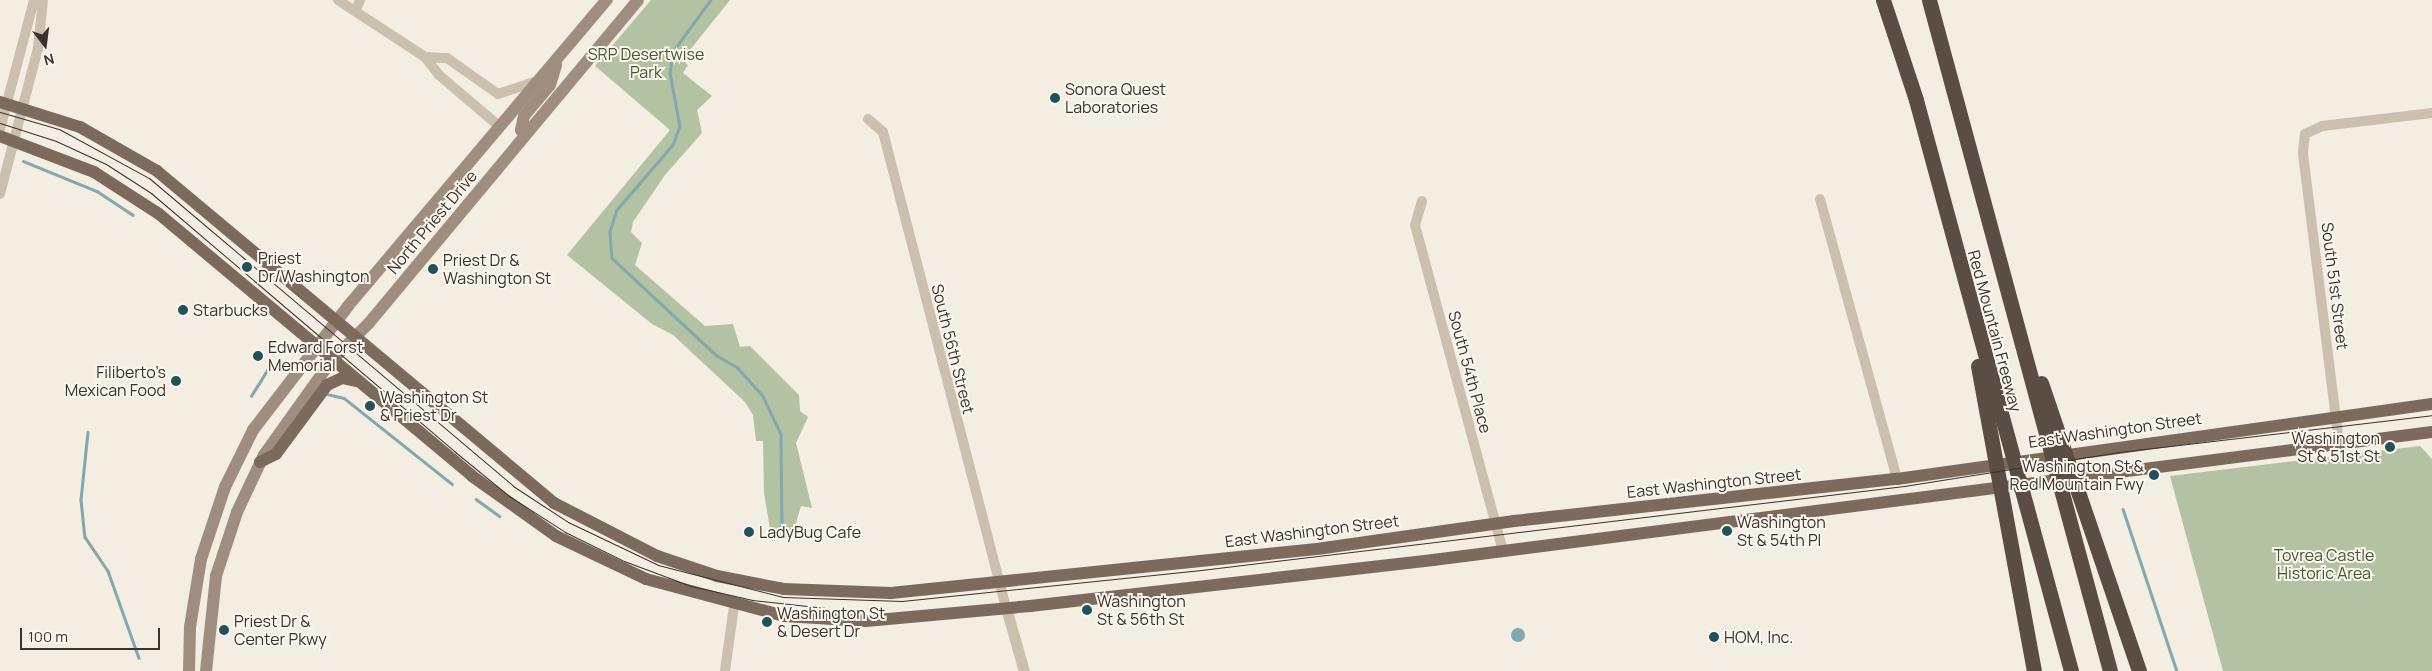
<!DOCTYPE html>
<html>
<head>
<meta charset="utf-8">
<style>
	body { margin:0 }
	#map { position:relative; width:2432px; height:671px; overflow:hidden; background:#f3ede2; font-family:Manrope,sans-serif }
	div>[style] { position:absolute }
	.green>* { inset:0; background:#b3c2a2 }
	.water>* { inset:0; background:#81a8b0 }
	.round { border-radius:50% }
	.stream>* { height:2.5px; margin:-1.25px; padding:0 1.25px; transform-origin:1.25px; border-radius:1.25px; background:#81a8b0 }
	.minor>* { height:10px; margin:-5px; padding:0 5px; transform-origin:5px; border-radius:5px; background:#ccbfad }
	.tertiary>* { height:11px; margin:-5.5px; padding:0 5.5px; transform-origin:5.5px; border-radius:5.5px; background:#ccbfad }
	.secondary>* { height:12px; margin:-6px; padding:0 6px; transform-origin:6px; border-radius:6px; background:#9f8e7f }
	.primary>* { height:12px; margin:-6px; padding:0 6px; transform-origin:6px; border-radius:6px; background:#7c6b5d }
	.motorway>* { height:15px; margin:-7.5px; padding:0 7.5px; transform-origin:7.5px; border-radius:7.5px; background:#5b4d43 }
	.tram>* { height:1px; margin:-0.5px; padding:0 0.5px; transform-origin:0.5px; border-radius:0.5px; background:#3a322c }
	.dots>* { width:14px; height:14px; translate:-50% -50%; box-sizing:border-box; border:2px solid #faf6ee; border-radius:50% }
	span { translate:-50% -50%; white-space:nowrap; text-align:center; line-height:1.15; -webkit-text-stroke:4px #faf6ee; paint-order:stroke }
	.park-label { font-size:16px; color:#455830 }
	.poi-label { font-size:16px; color:#3a322c }
	.left { translate:0 -50%; text-align:left }
	.right { translate:-100% -50%; text-align:right }
	.street-label { font-size:16px; color:#3a322c }
	.north { position:absolute; left:20px; top:20px; width:50px; height:50px; -webkit-text-stroke:4px #faf6ee; paint-order:stroke; rotate:165deg; font-size:14px; font-weight:700; line-height:20px; text-align:center; color:#3a322c }
	.north::after { content:''; display:block; margin:auto; width:18px; height:22px; background:#3a322c; clip-path:polygon(50% 0,100% 100%,50% 72%,0 100%) }
	.scale { position:absolute; left:20px; top:628px; width:140px; height:22px; box-sizing:border-box; border:2px solid #3a322c; border-top:0; padding-left:6px; font-size:15px; line-height:18px; white-space:nowrap; color:#3a322c; -webkit-text-stroke:4px #faf6ee; paint-order:stroke }
</style>
</head>
<body>
<div id="map">
	<div class="green">
		<div style="clip-path:polygon(651px 0,730px 0,682px 60px,688px 65px,683px 73px,712px 96px,697px 110px,702px 133px,665px 175px,633px 222px,631px 232px,642px 243px,635px 265px,705px 326px,733px 324px,740px 347px,750px 346px,799px 395px,800px 411px,808px 417px,796px 443px,812px 508px,801px 506px,792px 536px,772px 541px,764px 493px,763px 441px,756px 441px,753px 415px,745px 402px,673px 335px,652px 324px,567px 255px,670px 130px,595px 66px)"></div>
		<div style="clip-path:polygon(2420px 446px,2432px 459px,2432px 671px,2223px 671px,2170px 476px)"></div>
	</div>
	<div class="water">
		<div class="round" style="left:1511px;top:628px;width:14px;height:14px"></div>
	</div>
	<div class="stream">
		<div style="left:711px;top:0;width:64px;rotate:126.2deg"></div>
		<div style="left:673px;top:52px;width:21px;rotate:98deg"></div>
		<div style="left:670px;top:73px;width:54px;rotate:79.3deg"></div>
		<div style="left:680px;top:126px;width:20px;rotate:110deg"></div>
		<div style="left:673px;top:145px;width:86px;rotate:130.7deg"></div>
		<div style="left:617px;top:210px;width:23px;rotate:108deg"></div>
		<div style="left:610px;top:232px;width:26px;rotate:86deg"></div>
		<div style="left:612px;top:258px;width:142px;rotate:43deg"></div>
		<div style="left:716px;top:355px;width:24px;rotate:30deg"></div>
		<div style="left:737px;top:367px;width:39px;rotate:48deg"></div>
		<div style="left:763px;top:396px;width:42px;rotate:64.7deg"></div>
		<div style="left:781px;top:434px;width:94px;rotate:89.4deg"></div>
		<div style="left:23px;top:161px;width:80px;rotate:22.1deg"></div>
		<div style="left:97px;top:191px;width:43px;rotate:33.7deg"></div>
		<div style="left:327px;top:394px;width:17px;rotate:13deg"></div>
		<div style="left:344px;top:398px;width:138px;rotate:38.5deg"></div>
		<div style="left:251px;top:396px;width:31px;rotate:-58deg"></div>
		<div style="left:88px;top:432px;width:68px;rotate:95.9deg"></div>
		<div style="left:81px;top:500px;width:37px;rotate:84deg"></div>
		<div style="left:85px;top:537px;width:41px;rotate:55.9deg"></div>
		<div style="left:108px;top:571px;width:92px;rotate:70.4deg"></div>
		<div style="left:476px;top:499px;width:29px;rotate:36deg"></div>
		<div style="left:2123px;top:509px;width:171px;rotate:71.6deg"></div>
	</div>
	<div class="minor">
		<div style="left:338px;top:0;width:104px;rotate:33.2deg"></div>
		<div style="left:425px;top:57px;width:23px;rotate:52deg"></div>
		<div style="left:439px;top:75px;width:80px;rotate:40.4deg"></div>
		<div style="left:356px;top:10px;width:11px;rotate:-68deg"></div>
		<div style="left:425px;top:57px;width:22px;rotate:3deg"></div>
		<div style="left:447px;top:58px;width:62px;rotate:35.2deg"></div>
		<div style="left:498px;top:94px;width:41px;rotate:-18.4deg"></div>
		<div style="left:868px;top:119px;width:20px;rotate:41deg"></div>
		<div style="left:883px;top:132px;width:492px;rotate:75.5deg"></div>
		<div style="left:0;top:129px;width:133px;rotate:-75.2deg"></div>
		<div style="left:0;top:194px;width:151px;rotate:-75.4deg"></div>
		<div style="left:38px;top:48px;width:48px;rotate:-84.1deg"></div>
		<div style="left:1820px;top:199px;width:290px;rotate:74.6deg"></div>
		<div style="left:1422px;top:201px;width:25px;rotate:106deg"></div>
		<div style="left:1415px;top:225px;width:338px;rotate:74.9deg"></div>
		<div style="left:2339px;top:443px;width:293px;rotate:-97.1deg"></div>
		<div style="left:2303px;top:152px;width:18px;rotate:-84deg"></div>
		<div style="left:2305px;top:134px;width:19px;rotate:-25deg"></div>
		<div style="left:2322px;top:126px;width:111px;rotate:-6.7deg"></div>
		<div style="left:725px;top:671px;width:66px;rotate:-82.1deg"></div>
	</div>
	<div class="tertiary">
		<div style="left:1006px;top:608px;width:66px;rotate:74.1deg"></div>
	</div>
	<div class="secondary">
		<div style="left:525px;top:135px;width:6px;rotate:-129deg"></div>
		<div style="left:521px;top:130px;width:14px;rotate:-78deg"></div>
		<div style="left:524px;top:116px;width:40px;rotate:-50deg"></div>
		<div style="left:550px;top:85px;width:21px;rotate:-73deg"></div>
		<div style="left:189px;top:671px;width:44px;rotate:-88.7deg"></div>
		<div style="left:190px;top:627px;width:69px;rotate:-80.8deg"></div>
		<div style="left:201px;top:559px;width:76px;rotate:-71.6deg"></div>
		<div style="left:225px;top:487px;width:64px;rotate:-63.8deg"></div>
		<div style="left:253px;top:430px;width:156px;rotate:-52.5deg"></div>
		<div style="left:348px;top:306px;width:401px;rotate:-49.8deg"></div>
		<div style="left:206px;top:671px;width:96px;rotate:-84deg"></div>
		<div style="left:216px;top:576px;width:67px;rotate:-71.8deg"></div>
		<div style="left:237px;top:512px;width:63px;rotate:-64.7deg"></div>
		<div style="left:264px;top:455px;width:117px;rotate:-54.4deg"></div>
		<div style="left:332px;top:360px;width:52px;rotate:-45deg"></div>
		<div style="left:369px;top:323px;width:420px;rotate:-50.2deg"></div>
	</div>
	<div class="primary">
		<div style="left:0;top:102px;width:84px;rotate:17.4deg"></div>
		<div style="left:80px;top:127px;width:89px;rotate:29.7deg"></div>
		<div style="left:157px;top:171px;width:518px;rotate:39.9deg"></div>
		<div style="left:554px;top:503px;width:116px;rotate:27.2deg"></div>
		<div style="left:657px;top:556px;width:63px;rotate:18.4deg"></div>
		<div style="left:717px;top:576px;width:68px;rotate:11deg"></div>
		<div style="left:784px;top:589px;width:107px;rotate:2.1deg"></div>
		<div style="left:891px;top:593px;width:435px;rotate:-5.9deg"></div>
		<div style="left:1324px;top:548px;width:192px;rotate:-8.1deg"></div>
		<div style="left:1514px;top:521px;width:385px;rotate:-6.3deg"></div>
		<div style="left:1897px;top:479px;width:540px;rotate:-7.98deg"></div>
		<div style="left:0;top:136px;width:101px;rotate:21deg"></div>
		<div style="left:94px;top:172px;width:77px;rotate:32.9deg"></div>
		<div style="left:159px;top:214px;width:408px;rotate:39.9deg"></div>
		<div style="left:472px;top:476px;width:103px;rotate:35.5deg"></div>
		<div style="left:556px;top:536px;width:100px;rotate:25.5deg"></div>
		<div style="left:646px;top:579px;width:143px;rotate:15deg"></div>
		<div style="left:784px;top:616px;width:82px;rotate:3.5deg"></div>
		<div style="left:866px;top:621px;width:165px;rotate:-5.2deg"></div>
		<div style="left:1030px;top:606px;width:406px;rotate:-6.5deg"></div>
		<div style="left:1433px;top:560px;width:1007px;rotate:-7.3deg"></div>
		<div style="left:260px;top:462px;width:18px;rotate:-27deg"></div>
		<div style="left:276px;top:454px;width:86px;rotate:-53.5deg"></div>
		<div style="left:327px;top:385px;width:17px;rotate:-25deg"></div>
		<div style="left:342px;top:378px;width:14px;rotate:12deg"></div>
	</div>
	<div class="motorway">
		<div style="left:1883px;top:0;width:105px;rotate:71.7deg"></div>
		<div style="left:1916px;top:100px;width:592px;rotate:74.81deg"></div>
		<div style="left:1929px;top:0;width:695px;rotate:74.9deg"></div>
		<div style="left:1978px;top:366px;width:310px;rotate:79.6deg"></div>
		<div style="left:2041px;top:383px;width:304px;rotate:71.2deg"></div>
	</div>
	<div class="tram">
		<div style="left:0;top:112px;width:61px;rotate:16.1deg"></div>
		<div style="left:59px;top:129px;width:102px;rotate:28.6deg"></div>
		<div style="left:149px;top:178px;width:477px;rotate:40.2deg"></div>
		<div style="left:513px;top:486px;width:66px;rotate:33.2deg"></div>
		<div style="left:568px;top:522px;width:100px;rotate:25.5deg"></div>
		<div style="left:658px;top:565px;width:129px;rotate:14.4deg"></div>
		<div style="left:783px;top:597px;width:119px;rotate:1.9deg"></div>
		<div style="left:902px;top:601px;width:301px;rotate:-5.9deg"></div>
		<div style="left:1201px;top:570px;width:708px;rotate:-6.81deg"></div>
		<div style="left:1904px;top:486px;width:218px;rotate:-9deg"></div>
		<div style="left:2119px;top:452px;width:315px;rotate:-6.7deg"></div>
		<div style="left:0;top:123px;width:59px;rotate:17.8deg"></div>
		<div style="left:56px;top:141px;width:55px;rotate:24.7deg"></div>
		<div style="left:106px;top:164px;width:54px;rotate:32.8deg"></div>
		<div style="left:151px;top:193px;width:398px;rotate:40.4deg"></div>
		<div style="left:454px;top:451px;width:71px;rotate:39.3deg"></div>
		<div style="left:509px;top:496px;width:67px;rotate:32.7deg"></div>
		<div style="left:565px;top:532px;width:66px;rotate:26.2deg"></div>
		<div style="left:624px;top:561px;width:72px;rotate:20.5deg"></div>
		<div style="left:691px;top:586px;width:63px;rotate:12.9deg"></div>
		<div style="left:752px;top:600px;width:74px;rotate:6.2deg"></div>
	</div>
	<div class="dots">
		<div style="left:1055px;top:98px;background:#22515b"></div>
		<div style="left:247px;top:267px;background:#22515b"></div>
		<div style="left:433px;top:269px;background:#22515b"></div>
		<div style="left:183px;top:310px;background:#22515b"></div>
		<div style="left:258px;top:356px;background:#22515b"></div>
		<div style="left:176px;top:381px;background:#22515b"></div>
		<div style="left:370px;top:406px;background:#22515b"></div>
		<div style="left:2390px;top:447px;background:#22515b"></div>
		<div style="left:2154px;top:475px;background:#22515b"></div>
		<div style="left:1727px;top:531px;background:#22515b"></div>
		<div style="left:749px;top:532px;background:#22515b"></div>
		<div style="left:1087px;top:610px;background:#22515b"></div>
		<div style="left:767px;top:622px;background:#22515b"></div>
		<div style="left:224px;top:630px;background:#22515b"></div>
		<div style="left:1714px;top:637px;background:#22515b"></div>
	</div>
	<div class="park-label">
		<span style="left:646px;top:63px">SRP Desertwise<br>Park</span>
		<span style="left:2324px;top:564px">Tovrea Castle<br>Historic Area</span>
	</div>
	<div class="poi-label">
		<span class="left" style="left:1065px;top:98px">Sonora Quest<br>Laboratories</span>
		<span class="left" style="left:258px;top:267px">Priest<br>Dr/Washington</span>
		<span class="left" style="left:443px;top:269px">Priest Dr &amp;<br>Washington St</span>
		<span class="left" style="left:193px;top:310px">Starbucks</span>
		<span class="left" style="left:268px;top:356px">Edward Forst<br>Memorial</span>
		<span class="right" style="left:166px;top:381px">Filiberto’s<br>Mexican Food</span>
		<span class="left" style="left:380px;top:406px">Washington St<br>&amp; Priest Dr</span>
		<span class="right" style="left:2380px;top:447px">Washington<br>St &amp; 51st St</span>
		<span class="right" style="left:2144px;top:475px">Washington St &amp;<br>Red Mountain Fwy</span>
		<span class="left" style="left:1737px;top:531px">Washington<br>St &amp; 54th Pl</span>
		<span class="left" style="left:759px;top:532px">LadyBug Cafe</span>
		<span class="left" style="left:1097px;top:610px">Washington<br>St &amp; 56th St</span>
		<span class="left" style="left:777px;top:622px">Washington St<br>&amp; Desert Dr</span>
		<span class="left" style="left:234px;top:630px">Priest Dr &amp;<br>Center Pkwy</span>
		<span class="left" style="left:1724px;top:637px">HOM, Inc.</span>
	</div>
	<div class="street-label">
		<span style="left:432px;top:222px;rotate:-50deg">North Priest Drive</span>
		<span style="left:2335px;top:286px;rotate:83deg">South 51st Street</span>
		<span style="left:1995px;top:331px;rotate:75deg">Red Mountain Freeway</span>
		<span style="left:953px;top:349px;rotate:76deg">South 56th Street</span>
		<span style="left:1470px;top:372px;rotate:75deg">South 54th Place</span>
		<span style="left:2115px;top:430px;rotate:-8deg">East Washington Street</span>
		<span style="left:1714px;top:483px;rotate:-6deg">East Washington Street</span>
		<span style="left:1312px;top:531px;rotate:-7deg">East Washington Street</span>
	</div>
	<div class="north">N</div>
	<div class="scale">100 m</div>
</div>
</body>
</html>
